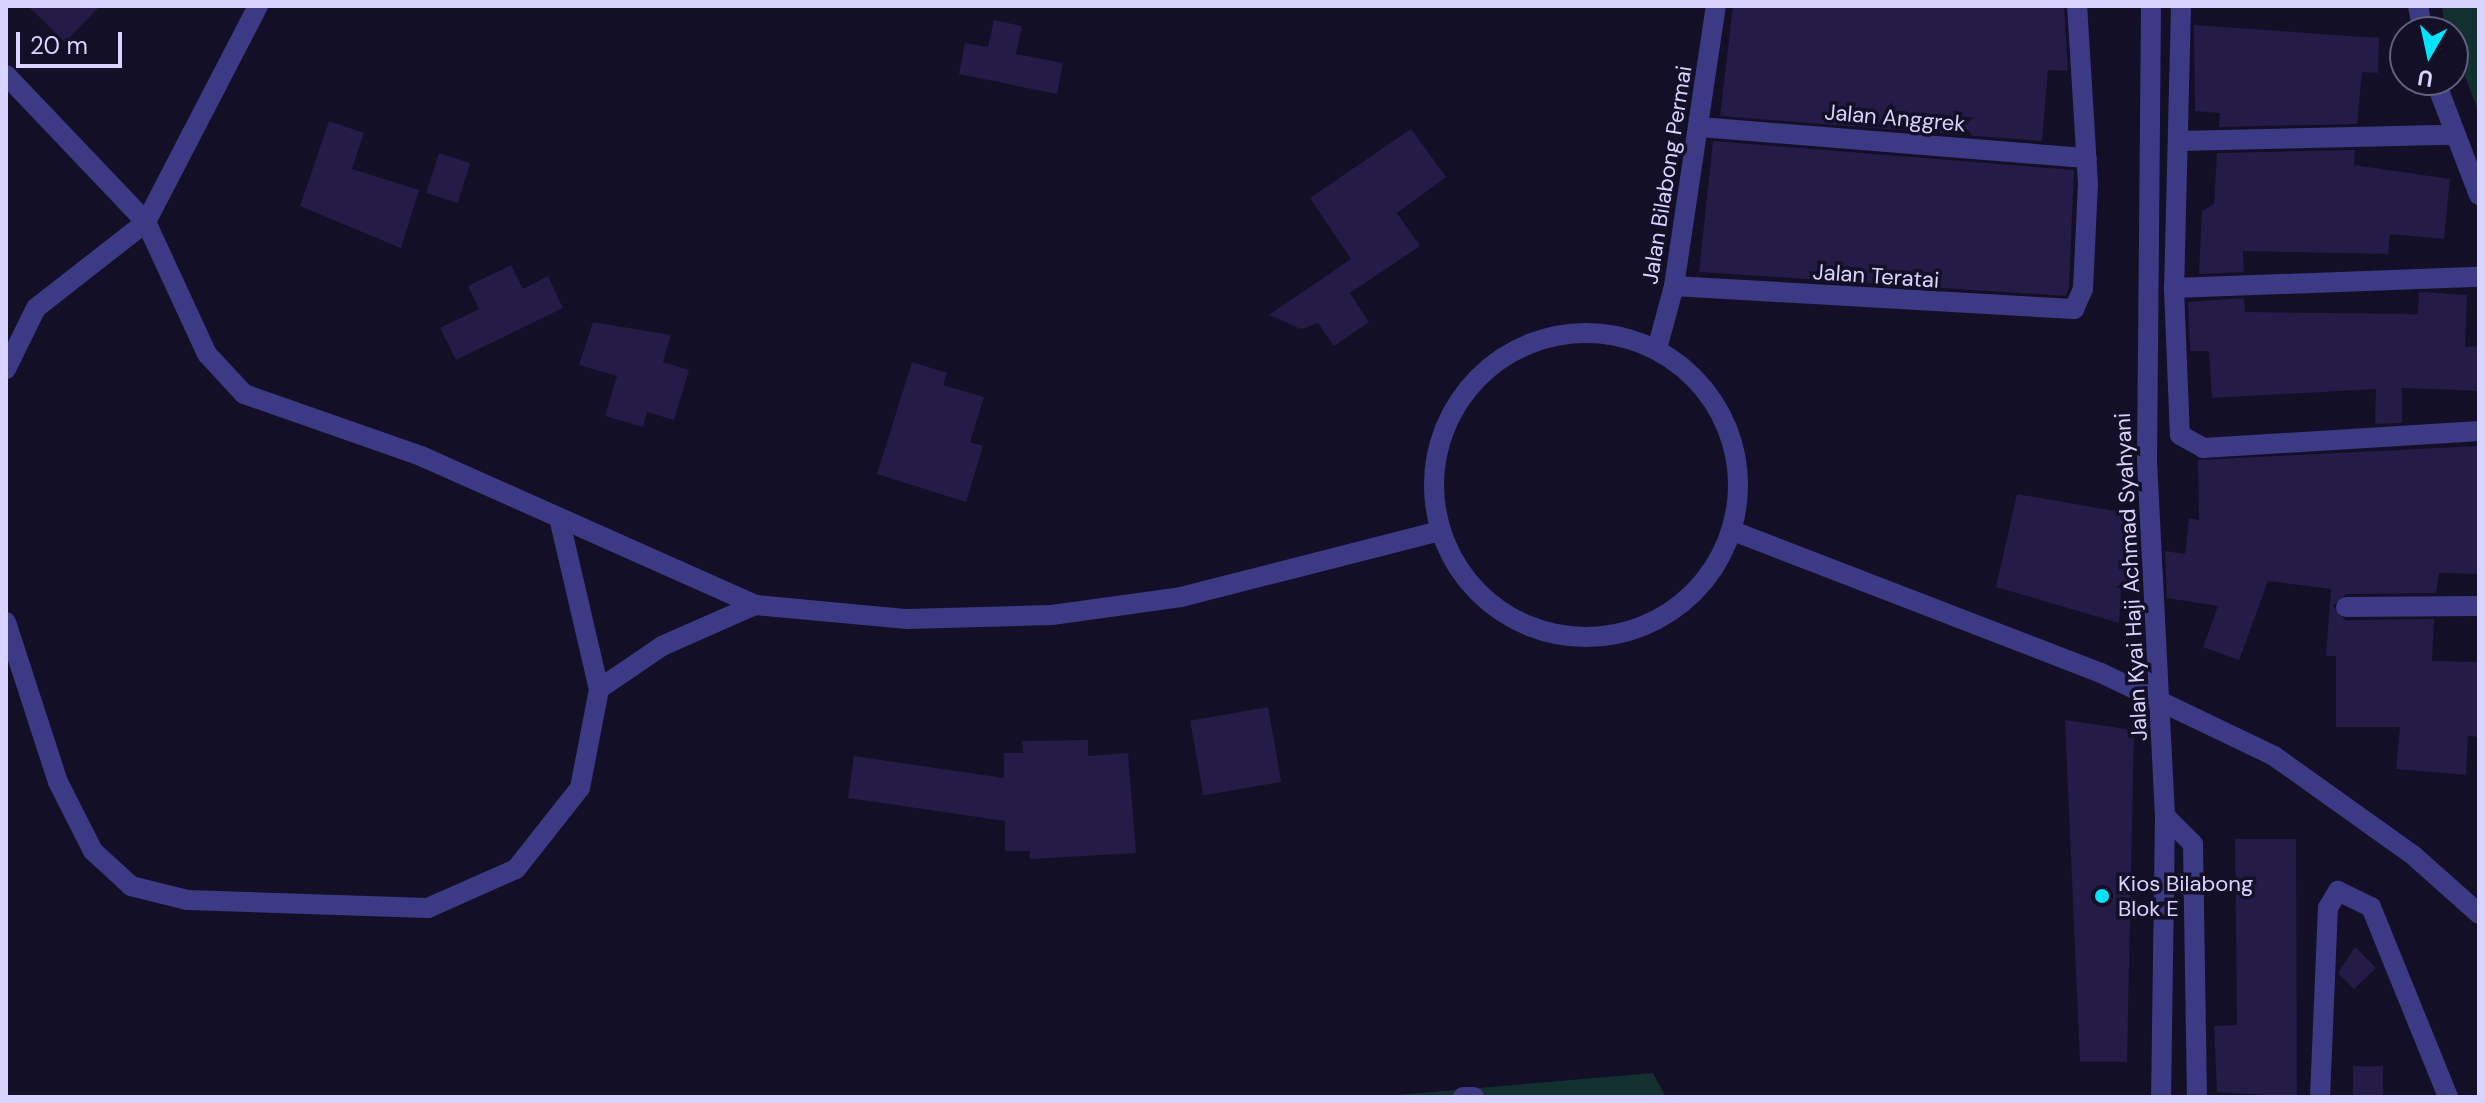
<!DOCTYPE html>
<html>
<head>
<meta charset="utf-8">
<style>
	body { margin:0 }
	#map { position:relative; width:2485px; height:1103px; overflow:hidden; background:#130f26; font-family:"DM Sans",sans-serif }
	div>[style] { position:absolute }
	.green>* { inset:0; background:#12302f }
	.building>* { inset:0; background:#241b47; transform-origin:0 0 }
	.minor>* { height:20px; margin:-10px; padding:0 10px; transform-origin:10px; border-radius:10px; background:#3d3a85 }
	.minor>.ring { margin:-10px; padding:0; box-sizing:content-box; background:none; border:20px solid #3d3a85; border-radius:50% }
	.dots>* { width:22px; height:22px; translate:-50% -50%; box-sizing:border-box; border:4px solid #130f26; border-radius:50% }
	span { translate:-50% -50%; white-space:nowrap; text-align:center; line-height:1.15; -webkit-text-stroke:7px #130f26; paint-order:stroke }
	.street-label { font-size:22px; color:#d9d4ff }
	.poi-label { font-size:22px; color:#d9d4ff }
	.left { translate:0 -50%; text-align:left }
	.frame { position:absolute; inset:0; border:8px solid #d9d4ff; pointer-events:none }
	.north { position:absolute; left:2389px; top:16px; width:80px; height:80px; box-sizing:border-box; background:#130f26; border:2px solid #625e7d; border-radius:50%; rotate:189deg; font-size:22px; font-weight:700; line-height:32px; text-align:center; color:#d9d4ff }
	.north::after { content:''; display:block; margin:auto; width:28px; height:36px; background:#00e5ff; clip-path:polygon(50% 0,100% 100%,50% 72%,0 100%) }
	.scale { position:absolute; left:16px; top:32px; width:106px; height:36px; box-sizing:border-box; border:4px solid #d9d4ff; border-top:0; padding-left:10px; font-size:24px; line-height:28px; white-space:nowrap; color:#d9d4ff; -webkit-text-stroke:6px #130f26; paint-order:stroke }
</style>
</head>
<body>
<div id="map">
	<div class="green">
		<div style="clip-path:polygon(2442px 6px,2479px 6px,2479px 113px,2444px 22px)"></div>
		<div style="clip-path:polygon(1653px 1073px,1666px 1097px,1373px 1097px)"></div>
	</div>
	<div class="building">
		<div style="clip-path:polygon(28px 6px,100px 6px,65px 42px)"></div>
		<div style="clip-path:polygon(1733px 6px,2064px 6px,2068px 71px,2048px 70px,2042px 141px,1720px 116px)"></div>
		<div style="clip-path:polygon(994px 20px,1022px 26px,1016px 54px,1063px 63px,1057px 94px,959px 74px,965px 43px,988px 47px)"></div>
		<div style="clip-path:polygon(2194px 25px,2379px 38px,2378px 73px,2362px 72px,2357px 124px,2219px 127px,2220px 113px,2195px 111px)"></div>
		<div style="clip-path:polygon(329px 121px,364px 133px,352px 169px,419px 190px,401px 248px,300px 206px)"></div>
		<div style="clip-path:polygon(1411px 129px,1446px 177px,1397px 213px,1420px 246px,1350px 293px,1369px 322px,1334px 346px,1318px 323px,1301px 329px,1269px 315px,1351px 259px,1310px 198px)"></div>
		<div style="clip-path:polygon(1713px 141px,2074px 170px,2069px 288px,2066px 296px,1699px 272px)"></div>
		<div style="clip-path:polygon(2355px 150px,2354px 165px,2450px 179px,2444px 239px,2390px 234px,2388px 254px,2243px 251px,2244px 272px,2199px 274px,2202px 211px,2214px 204px,2217px 153px)"></div>
		<div style="left:439px;top:153px;width:33px;height:42px;rotate:18deg"></div>
		<div style="clip-path:polygon(511px 265px,523px 289px,548px 276px,563px 308px,456px 360px,440px 328px,479px 309px,468px 286px)"></div>
		<div style="clip-path:polygon(2419px 292px,2467px 295px,2465px 347px,2479px 346px,2479px 391px,2402px 388px,2402px 423px,2375px 424px,2376px 389px,2212px 398px,2209px 351px,2190px 351px,2188px 302px,2244px 298px,2245px 312px,2418px 314px)"></div>
		<div style="clip-path:polygon(593px 322px,671px 335px,663px 362px,689px 370px,674px 420px,647px 412px,643px 427px,605px 416px,617px 376px,579px 365px)"></div>
		<div style="clip-path:polygon(912px 362px,947px 373px,943px 385px,984px 397px,970px 442px,983px 446px,966px 502px,877px 474px)"></div>
		<div style="clip-path:polygon(2479px 446px,2477px 574px,2439px 573px,2436px 593px,2346px 594px,2333px 606px,2345px 620px,2434px 619px,2432px 661px,2479px 662px,2479px 737px,2468px 736px,2466px 775px,2396px 769px,2400px 727px,2336px 727px,2336px 656px,2326px 656px,2331px 589px,2268px 581px,2239px 660px,2203px 647px,2218px 606px,2167px 598px,2165px 551px,2185px 554px,2189px 518px,2199px 520px,2198px 460px)"></div>
		<div style="clip-path:polygon(2017px 494px,2127px 513px,2124px 546px,2138px 548px,2141px 594px,2121px 591px,2119px 623px,1996px 587px)"></div>
		<div style="left:1268px;top:707px;width:76px;height:79px;rotate:80deg"></div>
		<div style="clip-path:polygon(2065px 720px,2134px 730px,2127px 1062px,2080px 1062px)"></div>
		<div style="clip-path:polygon(1088px 740px,1088px 756px,1128px 753px,1136px 853px,1030px 859px,1030px 851px,1005px 851px,1005px 821px,848px 798px,854px 756px,1004px 778px,1004px 753px,1023px 753px,1022px 741px)"></div>
		<div style="clip-path:polygon(2235px 839px,2296px 839px,2297px 1097px,2217px 1092px,2214px 1026px,2237px 1025px)"></div>
		<div style="clip-path:polygon(2355px 947px,2376px 968px,2354px 989px,2338px 973px)"></div>
		<div style="left:2353px;top:1066px;width:30px;height:29px"></div>
	</div>
	<div class="minor">
		<div style="left:2151px;top:6px;width:455px;rotate:90.5deg"></div>
		<div style="left:2147px;top:461px;width:355px;rotate:87.1deg"></div>
		<div style="left:2165px;top:816px;width:281px;rotate:90.8deg"></div>
		<div style="left:2181px;top:6px;width:282px;rotate:91.4deg"></div>
		<div style="left:2174px;top:288px;width:147px;rotate:87.7deg"></div>
		<div style="left:2180px;top:435px;width:26px;rotate:29deg"></div>
		<div style="left:2203px;top:448px;width:277px;rotate:-3.5deg"></div>
		<div style="left:2418px;top:6px;width:26px;rotate:79deg"></div>
		<div style="left:6px;top:75px;width:203px;rotate:46.4deg"></div>
		<div style="left:146px;top:222px;width:145px;rotate:65.2deg"></div>
		<div style="left:207px;top:354px;width:54px;rotate:47.2deg"></div>
		<div style="left:244px;top:394px;width:188px;rotate:19.3deg"></div>
		<div style="left:421px;top:456px;width:366px;rotate:24deg"></div>
		<div style="left:755px;top:605px;width:153px;rotate:5.3deg"></div>
		<div style="left:907px;top:619px;width:145px;rotate:-1.6deg"></div>
		<div style="left:1052px;top:615px;width:130px;rotate:-7.9deg"></div>
		<div style="left:1181px;top:597px;width:266px;rotate:-14.3deg"></div>
		<div style="left:2435px;top:80px;width:123px;rotate:69.1deg"></div>
		<div style="left:1700px;top:127px;width:388px;rotate:4.6deg"></div>
		<div style="left:2178px;top:141px;width:273px;rotate:-1.3deg"></div>
		<div style="left:1674px;top:286px;width:401px;rotate:3.3deg"></div>
		<div style="left:2074px;top:309px;width:22px;rotate:-66deg"></div>
		<div style="left:2083px;top:289px;width:105px;rotate:-87.3deg"></div>
		<div style="left:2088px;top:184px;width:178px;rotate:-93.5deg"></div>
		<div style="left:2174px;top:288px;width:305px;rotate:-2.1deg"></div>
		<div class="ring" style="left:1434px;top:333px;width:284px;height:284px"></div>
		<div style="left:1657px;top:349px;width:65px;rotate:-74.9deg"></div>
		<div style="left:1674px;top:286px;width:283px;rotate:-81.5deg"></div>
		<div style="left:6px;top:369px;width:68px;rotate:-63.8deg"></div>
		<div style="left:36px;top:308px;width:140px;rotate:-38deg"></div>
		<div style="left:146px;top:222px;width:243px;rotate:-62.6deg"></div>
		<div style="left:560px;top:522px;width:171px;rotate:76.9deg"></div>
		<div style="left:1733px;top:531px;width:394px;rotate:21.1deg"></div>
		<div style="left:2101px;top:673px;width:192px;rotate:25.6deg"></div>
		<div style="left:2274px;top:756px;width:172px;rotate:35.5deg"></div>
		<div style="left:2414px;top:856px;width:87px;rotate:41.7deg"></div>
		<div style="left:2346px;top:607px;width:133px;rotate:-0.4deg"></div>
		<div style="left:6px;top:622px;width:168px;rotate:72deg"></div>
		<div style="left:58px;top:782px;width:77px;rotate:63.1deg"></div>
		<div style="left:93px;top:851px;width:52px;rotate:42.6deg"></div>
		<div style="left:131px;top:886px;width:58px;rotate:14deg"></div>
		<div style="left:187px;top:900px;width:241px;rotate:1.9deg"></div>
		<div style="left:428px;top:908px;width:96px;rotate:-23.9deg"></div>
		<div style="left:516px;top:869px;width:103px;rotate:-51.7deg"></div>
		<div style="left:580px;top:788px;width:101px;rotate:-79.1deg"></div>
		<div style="left:599px;top:689px;width:76px;rotate:-34.3deg"></div>
		<div style="left:662px;top:646px;width:102px;rotate:-23.8deg"></div>
		<div style="left:2165px;top:816px;width:40px;rotate:45deg"></div>
		<div style="left:2193px;top:844px;width:253px;rotate:89.1deg"></div>
		<div style="left:1463px;top:1097px;width:11px"></div>
		<div style="left:2320px;top:1097px;width:189px;rotate:-87.6deg"></div>
		<div style="left:2328px;top:908px;width:20px;rotate:-60deg"></div>
		<div style="left:2338px;top:891px;width:37px;rotate:26deg"></div>
		<div style="left:2371px;top:907px;width:205px;rotate:67.9deg"></div>
	</div>
	<div class="dots">
		<div style="left:2102px;top:896px;background:#00e5ff"></div>
	</div>
	<div class="street-label">
		<span style="left:1895px;top:118px;rotate:5deg">Jalan Anggrek</span>
		<span style="left:1667px;top:175px;rotate:-81deg">Jalan Bilabong Permai</span>
		<span style="left:1876px;top:276px;rotate:4deg">Jalan Teratai</span>
		<span style="left:2131px;top:577px;rotate:-93deg">Jalan Kyai Haji Achmad Syahyani</span>
	</div>
	<div class="poi-label">
		<span class="left" style="left:2118px;top:896px">Kios Bilabong<br>Blok E</span>
	</div>
	<div class="frame"></div>
	<div class="north">U</div>
	<div class="scale">20 m</div>
</div>
</body>
</html>
